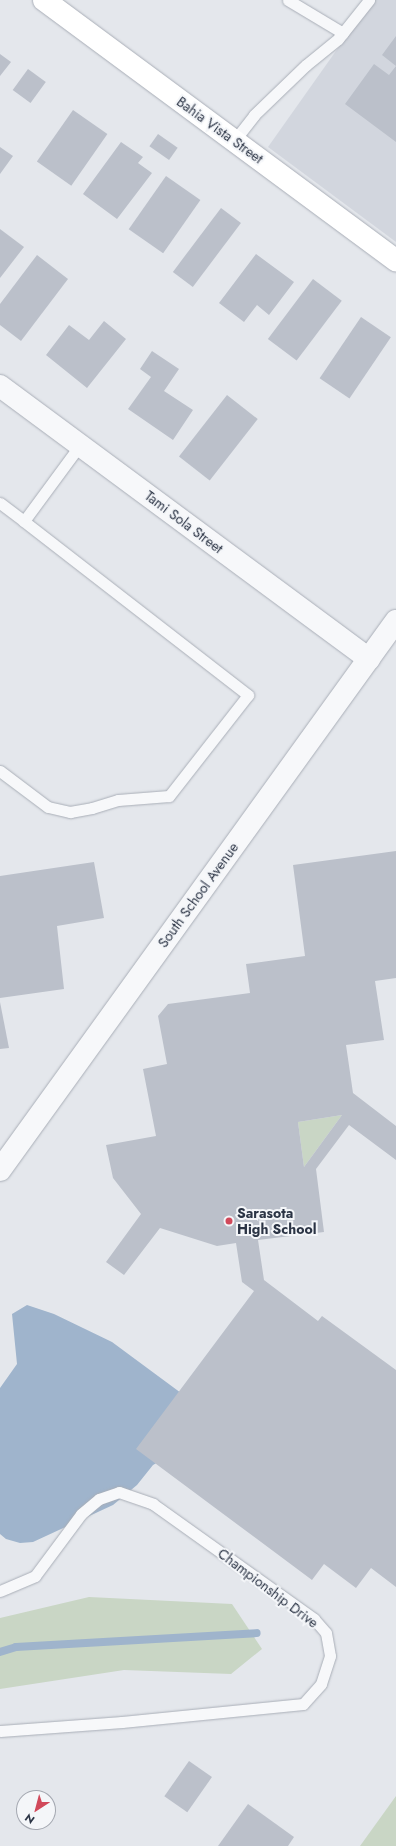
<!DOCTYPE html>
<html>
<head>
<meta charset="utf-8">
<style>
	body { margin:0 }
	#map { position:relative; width:396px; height:1846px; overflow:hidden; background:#e4e7ec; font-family:Jost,sans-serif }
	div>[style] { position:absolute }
	.built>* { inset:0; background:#d2d6de }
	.green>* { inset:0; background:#c9d6c5 }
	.water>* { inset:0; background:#9fb4cc }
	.stream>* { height:8px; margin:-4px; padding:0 4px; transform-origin:4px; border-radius:4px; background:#9fb4cc }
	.building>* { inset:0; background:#bbc0ca; transform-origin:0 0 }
	.roads { filter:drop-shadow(0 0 1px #a9aeb7) drop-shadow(0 0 1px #a9aeb7) }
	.lane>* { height:11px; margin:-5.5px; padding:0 5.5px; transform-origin:5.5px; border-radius:5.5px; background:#f7f8fa }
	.street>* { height:22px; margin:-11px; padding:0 11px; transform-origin:11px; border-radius:11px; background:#f7f8fa }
	.secondary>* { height:22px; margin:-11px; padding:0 11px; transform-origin:11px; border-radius:11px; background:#fff }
	.dots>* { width:11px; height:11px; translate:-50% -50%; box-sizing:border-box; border:2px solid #f4f6f9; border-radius:50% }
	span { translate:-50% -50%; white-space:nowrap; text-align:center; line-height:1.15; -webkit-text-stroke:4px #f4f6f9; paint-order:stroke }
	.street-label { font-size:14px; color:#2b3445 }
	.poi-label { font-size:14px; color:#2b3445; font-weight:700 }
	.left { translate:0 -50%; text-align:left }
	.north { position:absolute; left:16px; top:1790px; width:40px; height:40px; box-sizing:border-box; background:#f4f6f9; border:1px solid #a4a8b1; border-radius:50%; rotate:216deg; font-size:11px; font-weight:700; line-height:16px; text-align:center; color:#2b3445 }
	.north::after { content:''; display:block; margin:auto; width:14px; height:18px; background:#d1495b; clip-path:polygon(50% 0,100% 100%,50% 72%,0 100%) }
</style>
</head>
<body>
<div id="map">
	<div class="built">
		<div style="clip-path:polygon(372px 0,396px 0,396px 242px,268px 147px)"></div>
	</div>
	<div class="green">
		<div style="clip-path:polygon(342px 1115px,304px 1167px,298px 1122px)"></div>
		<div style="clip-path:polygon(89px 1597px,232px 1604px,262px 1649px,231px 1674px,124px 1670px,0 1689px,0 1618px)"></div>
		<div style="clip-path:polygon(396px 1796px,396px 1846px,360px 1846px)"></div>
	</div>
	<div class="water">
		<div style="clip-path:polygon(27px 1305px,54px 1314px,112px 1342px,181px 1393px,165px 1458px,153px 1465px,137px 1485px,113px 1505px,33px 1542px,20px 1543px,6px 1539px,0 1534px,0 1388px,17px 1364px,12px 1314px)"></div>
	</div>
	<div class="stream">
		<div style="left:0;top:1652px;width:17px;rotate:-17deg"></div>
		<div style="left:16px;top:1647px;width:241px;rotate:-3.3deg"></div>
	</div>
	<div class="building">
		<div style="clip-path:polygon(396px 36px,396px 142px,345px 104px,374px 64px,389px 75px,396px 66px,382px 55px)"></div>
		<div style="clip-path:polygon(0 54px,11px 62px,0 76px)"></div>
		<div style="left:28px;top:69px;width:22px;height:26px;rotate:36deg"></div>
		<div style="left:73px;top:110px;width:42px;height:63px;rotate:35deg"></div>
		<div style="left:158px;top:134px;width:24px;height:15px;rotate:35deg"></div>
		<div style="clip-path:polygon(121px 142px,143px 157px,138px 163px,152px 173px,117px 219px,83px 194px)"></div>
		<div style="clip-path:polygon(0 147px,13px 156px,0 174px)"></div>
		<div style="left:166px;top:176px;width:42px;height:65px;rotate:35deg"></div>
		<div style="left:221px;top:208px;width:25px;height:80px;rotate:37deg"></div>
		<div style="clip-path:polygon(0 229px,24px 247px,0 278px)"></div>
		<div style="clip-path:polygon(256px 254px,294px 282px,269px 315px,257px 305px,244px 322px,219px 303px)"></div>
		<div style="clip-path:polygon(37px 255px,68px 279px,21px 341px,0 325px,0 304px)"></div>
		<div style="left:313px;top:279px;width:36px;height:75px;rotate:37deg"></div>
		<div style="left:361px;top:317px;width:36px;height:74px;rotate:34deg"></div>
		<div style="clip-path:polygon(104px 321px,126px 339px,87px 388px,46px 355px,69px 325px,89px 340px)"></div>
		<div style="clip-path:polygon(152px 351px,179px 369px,164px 391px,193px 410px,173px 440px,128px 409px,151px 377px,140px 369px)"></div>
		<div style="left:227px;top:395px;width:39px;height:78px;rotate:38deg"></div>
		<div style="clip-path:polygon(evenodd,396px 851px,396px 978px,375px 981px,384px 1040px,346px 1045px,353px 1093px,396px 1126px,396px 1160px,349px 1125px,316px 1169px,324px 1232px,258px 1240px,264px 1280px,318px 1321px,322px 1316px,396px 1370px,396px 1587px,371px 1568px,356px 1588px,324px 1564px,312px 1580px,136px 1449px,254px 1291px,242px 1282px,236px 1243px,217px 1246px,160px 1228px,124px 1275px,106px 1262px,141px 1214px,113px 1178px,106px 1145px,156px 1136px,143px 1069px,167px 1064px,158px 1016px,168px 1004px,250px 993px,246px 964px,305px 956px,293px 865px,396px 851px,342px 1115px,304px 1167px,298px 1122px,342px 1115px)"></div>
		<div style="clip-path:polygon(94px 862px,104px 918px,57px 926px,64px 989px,0 998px,0 876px)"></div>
		<div style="clip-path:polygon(0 1002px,9px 1048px,0 1049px)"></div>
		<div style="left:189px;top:1761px;width:28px;height:43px;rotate:35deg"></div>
		<div style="clip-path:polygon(248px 1804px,294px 1837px,288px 1846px,218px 1846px)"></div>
	</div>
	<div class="roads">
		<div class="lane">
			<div style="left:288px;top:0;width:64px;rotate:31deg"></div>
			<div style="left:234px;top:141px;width:33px;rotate:-52deg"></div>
			<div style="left:254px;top:115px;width:72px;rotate:-43.9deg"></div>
			<div style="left:306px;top:65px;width:41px;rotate:-39.1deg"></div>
			<div style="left:338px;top:39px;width:50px;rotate:-51.5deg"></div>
			<div style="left:0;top:503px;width:30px;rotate:37deg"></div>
			<div style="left:0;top:771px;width:60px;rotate:36.9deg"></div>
			<div style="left:48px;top:807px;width:23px;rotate:13deg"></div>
			<div style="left:70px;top:812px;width:22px;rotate:-10deg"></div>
			<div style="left:92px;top:808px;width:27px;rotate:-17deg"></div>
			<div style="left:118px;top:800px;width:51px;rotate:-4.5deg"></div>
			<div style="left:169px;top:796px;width:128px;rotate:-52deg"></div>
			<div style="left:248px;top:695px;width:284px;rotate:-142.2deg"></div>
			<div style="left:24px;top:521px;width:94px;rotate:-53.6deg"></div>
			<div style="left:0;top:1591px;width:38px;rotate:-23deg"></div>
			<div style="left:35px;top:1576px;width:77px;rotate:-53.4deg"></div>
			<div style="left:81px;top:1514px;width:23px;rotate:-40deg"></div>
			<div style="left:99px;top:1499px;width:21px;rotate:-19deg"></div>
			<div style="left:119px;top:1492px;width:36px;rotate:19deg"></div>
			<div style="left:153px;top:1504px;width:198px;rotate:35.5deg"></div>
			<div style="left:314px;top:1619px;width:18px;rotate:49deg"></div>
			<div style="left:326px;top:1633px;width:23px;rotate:80deg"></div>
			<div style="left:330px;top:1656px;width:29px;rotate:108deg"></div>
			<div style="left:321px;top:1684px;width:27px;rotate:132deg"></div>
			<div style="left:303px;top:1704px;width:182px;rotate:174.3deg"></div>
			<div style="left:122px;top:1722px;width:122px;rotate:175.8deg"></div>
		</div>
		<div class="street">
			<div style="left:0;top:386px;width:459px;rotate:36.5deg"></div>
			<div style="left:0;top:1170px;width:677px;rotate:-54.2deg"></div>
		</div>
		<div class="secondary">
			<div style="left:44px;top:0;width:438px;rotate:36.5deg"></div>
		</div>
	</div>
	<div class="dots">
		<div style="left:229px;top:1221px;background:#d1495b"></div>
	</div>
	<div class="street-label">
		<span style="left:220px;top:130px;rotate:36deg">Bahia Vista Street</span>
		<span style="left:184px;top:522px;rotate:37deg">Tami Sola Street</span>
		<span style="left:198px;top:895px;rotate:-54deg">South School Avenue</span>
		<span style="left:268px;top:1588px;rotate:37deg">Championship Drive</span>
	</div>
	<div class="poi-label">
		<span class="left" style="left:237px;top:1221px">Sarasota<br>High School</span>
	</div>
	<div class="north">N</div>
</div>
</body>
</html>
